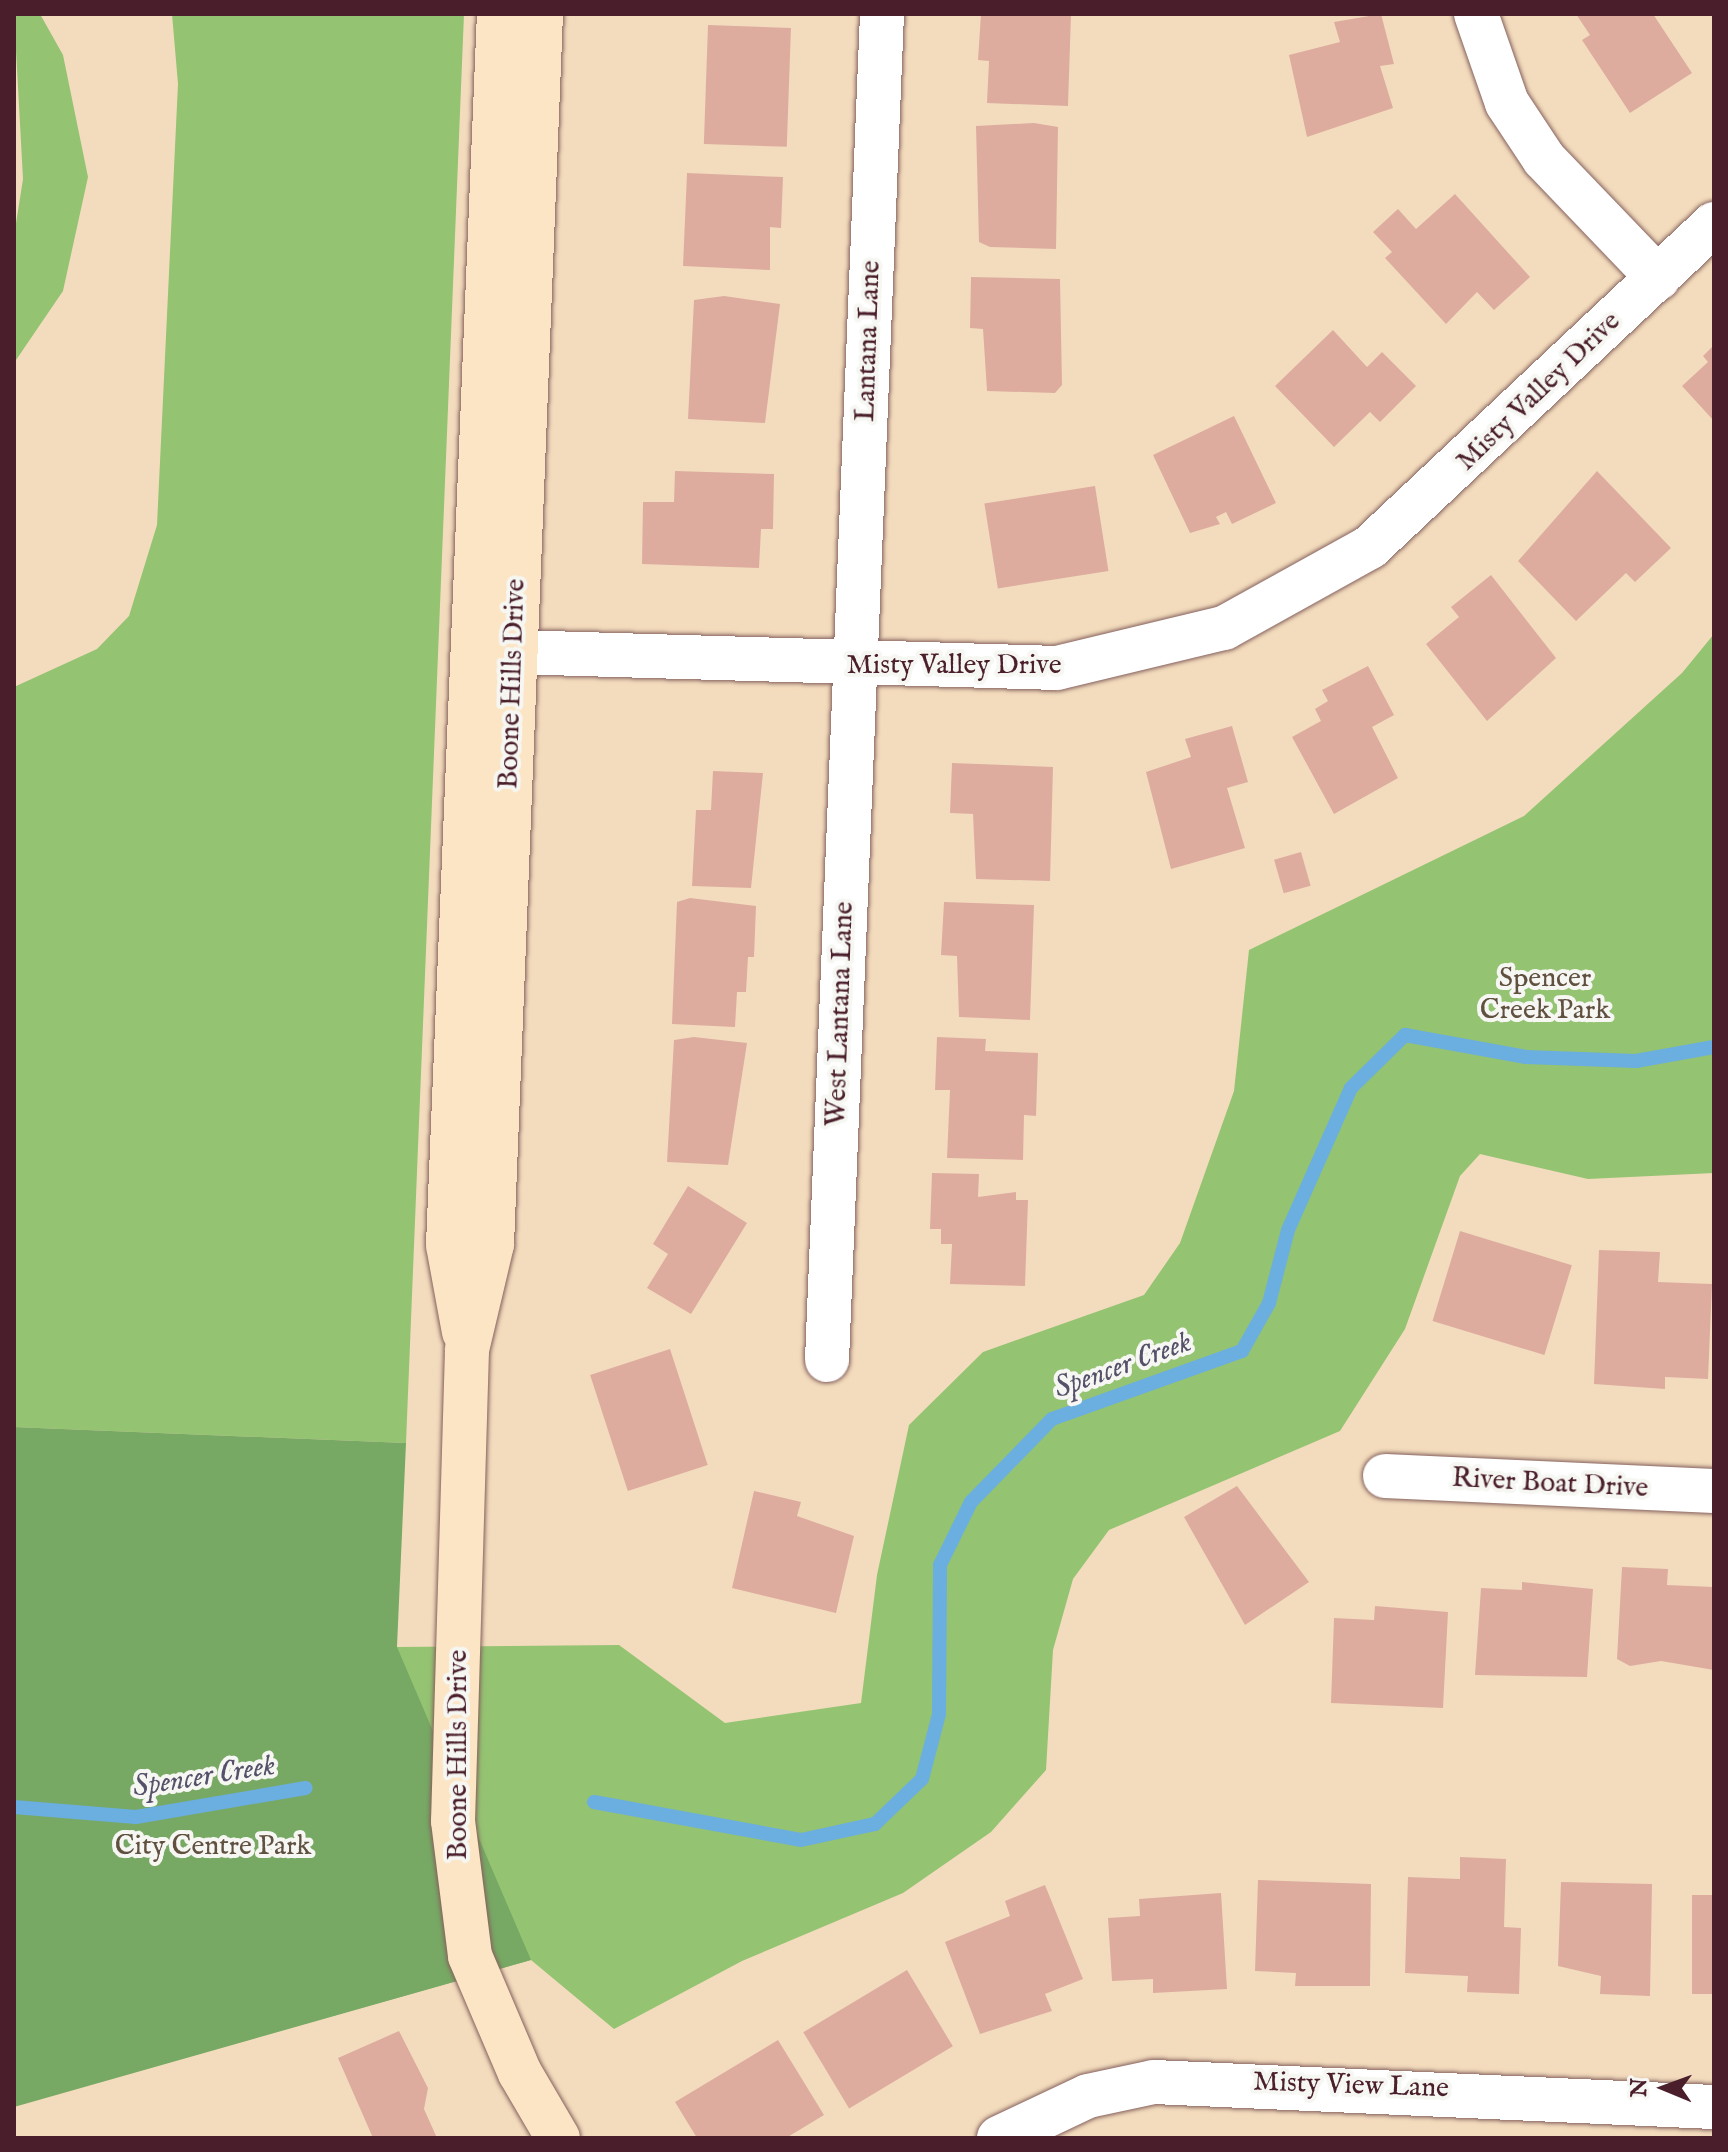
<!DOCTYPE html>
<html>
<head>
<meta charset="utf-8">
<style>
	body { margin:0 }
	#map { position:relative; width:1728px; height:2152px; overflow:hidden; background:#f3dcbd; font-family:"IM FELL English",serif }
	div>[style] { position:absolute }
	.green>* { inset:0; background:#94c372 }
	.forest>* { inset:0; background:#77a964 }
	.stream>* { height:14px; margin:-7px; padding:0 7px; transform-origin:7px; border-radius:7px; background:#6baee0 }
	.building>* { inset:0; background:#ddac9f; transform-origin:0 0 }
	.roads { filter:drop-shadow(0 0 2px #85615e) drop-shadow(0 0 2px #85615e) }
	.street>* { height:44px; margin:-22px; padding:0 22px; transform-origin:22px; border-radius:22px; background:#fff }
	.secondary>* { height:44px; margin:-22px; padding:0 22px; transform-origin:22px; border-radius:22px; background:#fce5c4 }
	span { translate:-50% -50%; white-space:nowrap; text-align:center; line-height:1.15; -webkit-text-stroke:8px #f6f6f2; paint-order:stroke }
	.street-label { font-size:28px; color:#4a1f2b }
	.park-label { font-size:28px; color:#605040 }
	.water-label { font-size:30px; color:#56516a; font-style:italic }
	.frame { position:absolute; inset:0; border:16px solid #4a1f2b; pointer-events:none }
	.north { position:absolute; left:1624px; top:2048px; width:80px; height:80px; -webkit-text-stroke:6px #f6f6f2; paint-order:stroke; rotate:271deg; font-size:22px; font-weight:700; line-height:32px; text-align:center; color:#4a1f2b }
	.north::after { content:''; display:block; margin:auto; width:28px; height:36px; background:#4a1f2b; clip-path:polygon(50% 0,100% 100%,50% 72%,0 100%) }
</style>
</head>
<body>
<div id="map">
	<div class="green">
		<div style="clip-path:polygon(14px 14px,40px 14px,63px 55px,88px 177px,63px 291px,14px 363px,14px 236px,23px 179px)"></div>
		<div style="clip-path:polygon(172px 14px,464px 14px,406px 1443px,14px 1427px,14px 687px,97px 649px,129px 616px,157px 525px,178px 84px)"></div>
		<div style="clip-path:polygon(1714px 634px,1714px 1173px,1588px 1179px,1480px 1154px,1460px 1176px,1405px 1329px,1340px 1431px,1109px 1530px,1073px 1579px,1053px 1650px,1046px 1770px,991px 1832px,903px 1893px,742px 1961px,614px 2029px,531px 1960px,14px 2106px,397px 1647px,619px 1645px,725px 1723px,861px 1703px,877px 1575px,909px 1425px,983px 1352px,1144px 1295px,1180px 1243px,1234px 1091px,1249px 950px,1524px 816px,1682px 673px)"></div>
	</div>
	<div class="forest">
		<div style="clip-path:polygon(14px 1427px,406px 1443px,397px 1647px,531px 1960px,14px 2107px)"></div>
	</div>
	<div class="stream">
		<div style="left:594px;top:1802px;width:210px;rotate:10.4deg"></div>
		<div style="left:801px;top:1840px;width:76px;rotate:-12.2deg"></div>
		<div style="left:875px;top:1824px;width:65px;rotate:-43.8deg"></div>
		<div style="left:922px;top:1779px;width:67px;rotate:-75.3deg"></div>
		<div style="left:939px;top:1714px;width:149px;rotate:-89.6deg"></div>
		<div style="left:940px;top:1565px;width:70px;rotate:-63.8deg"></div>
		<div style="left:971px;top:1502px;width:116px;rotate:-45.7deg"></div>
		<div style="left:1052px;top:1419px;width:202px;rotate:-19.7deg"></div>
		<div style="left:1242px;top:1351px;width:55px;rotate:-60.6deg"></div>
		<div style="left:1269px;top:1303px;width:75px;rotate:-75.4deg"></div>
		<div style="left:1288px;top:1230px;width:155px;rotate:-66.1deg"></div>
		<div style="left:1351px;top:1088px;width:76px;rotate:-44.5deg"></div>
		<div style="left:1405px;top:1035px;width:123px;rotate:10.3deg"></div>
		<div style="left:1526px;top:1057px;width:110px;rotate:2.1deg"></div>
		<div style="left:1636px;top:1061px;width:79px;rotate:-10.2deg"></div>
		<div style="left:14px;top:1807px;width:122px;rotate:4.7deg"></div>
		<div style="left:136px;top:1817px;width:172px;rotate:-9.7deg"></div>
	</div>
	<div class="building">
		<div style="clip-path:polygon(981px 14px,1071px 14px,1068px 106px,987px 103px,989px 61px,978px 60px)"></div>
		<div style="clip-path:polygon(1381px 14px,1394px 64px,1380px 66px,1393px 108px,1307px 137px,1289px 55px,1340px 42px,1334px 22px)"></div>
		<div style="clip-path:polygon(1576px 14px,1653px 14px,1692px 73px,1630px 113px,1582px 40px,1590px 35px)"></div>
		<div style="left:708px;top:25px;width:83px;height:119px;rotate:2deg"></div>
		<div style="clip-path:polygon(1034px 123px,1058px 127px,1056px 249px,990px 247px,979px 242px,976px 126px)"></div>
		<div style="clip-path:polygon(687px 173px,783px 177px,781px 228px,770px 227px,770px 270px,683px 266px)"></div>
		<div style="clip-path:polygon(1455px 194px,1530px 277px,1494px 310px,1477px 292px,1446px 324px,1385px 258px,1392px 252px,1373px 232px,1398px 209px,1416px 229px)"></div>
		<div style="clip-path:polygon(971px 277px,1060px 279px,1062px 385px,1055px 393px,987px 391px,983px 329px,970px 328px)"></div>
		<div style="clip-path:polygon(724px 296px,780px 304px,765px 423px,688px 419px,694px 300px)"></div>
		<div style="clip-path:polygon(1333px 330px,1367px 367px,1382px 352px,1416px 386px,1380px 422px,1370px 412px,1334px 447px,1275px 386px)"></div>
		<div style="clip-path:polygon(1714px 345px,1714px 421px,1682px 386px,1708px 362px,1703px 356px)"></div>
		<div style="clip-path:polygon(1234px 416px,1276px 503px,1232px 524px,1226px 512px,1216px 517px,1220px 524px,1190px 533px,1153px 455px)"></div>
		<div style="clip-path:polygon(675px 471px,774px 474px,773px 529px,761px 529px,759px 568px,642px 564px,643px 502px,674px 502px)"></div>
		<div style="clip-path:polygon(1597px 471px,1671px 548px,1635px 582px,1626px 573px,1576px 621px,1518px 561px)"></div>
		<div style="left:1095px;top:486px;width:86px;height:112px;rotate:81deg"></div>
		<div style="clip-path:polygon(1491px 575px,1556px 658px,1487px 721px,1426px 644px,1459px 617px,1451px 607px)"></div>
		<div style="clip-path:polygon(1368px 666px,1394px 715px,1372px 727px,1398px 778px,1334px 814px,1292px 737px,1321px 721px,1315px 709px,1328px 701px,1322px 690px)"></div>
		<div style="clip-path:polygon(1232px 726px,1248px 782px,1227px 788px,1245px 848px,1171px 869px,1146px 772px,1191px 757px,1185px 739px)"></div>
		<div style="clip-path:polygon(952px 763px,1053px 767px,1050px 881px,976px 879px,973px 814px,950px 813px)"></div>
		<div style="clip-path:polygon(713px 771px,763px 773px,751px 888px,692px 886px,696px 810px,711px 810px)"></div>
		<div style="left:1301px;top:852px;width:35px;height:28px;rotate:74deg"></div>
		<div style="clip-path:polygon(690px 898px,756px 906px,754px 957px,748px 957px,746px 992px,737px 992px,735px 1027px,672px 1024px,677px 902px)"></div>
		<div style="clip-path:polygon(944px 902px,1034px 905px,1030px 1020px,959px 1017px,957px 956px,941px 955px)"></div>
		<div style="clip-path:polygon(694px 1037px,747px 1043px,728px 1165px,667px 1162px,674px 1040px)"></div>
		<div style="clip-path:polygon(937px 1037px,986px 1039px,985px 1051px,1038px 1053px,1036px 1116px,1024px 1115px,1023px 1160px,947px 1158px,950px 1090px,935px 1090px)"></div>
		<div style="clip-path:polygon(932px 1173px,979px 1174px,978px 1197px,1016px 1192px,1016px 1200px,1028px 1200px,1025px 1286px,950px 1284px,952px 1244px,941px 1244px,941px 1229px,930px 1229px)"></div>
		<div style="clip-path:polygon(688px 1186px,747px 1223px,691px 1314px,647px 1288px,668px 1254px,653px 1244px)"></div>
		<div style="left:1460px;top:1231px;width:117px;height:94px;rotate:17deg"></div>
		<div style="clip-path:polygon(1599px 1250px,1660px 1252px,1658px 1282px,1712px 1284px,1708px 1379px,1665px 1377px,1665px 1389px,1594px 1384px)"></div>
		<div style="left:670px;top:1349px;width:122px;height:84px;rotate:72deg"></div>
		<div style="clip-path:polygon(1237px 1486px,1309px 1582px,1245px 1625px,1184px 1517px)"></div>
		<div style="clip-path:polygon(754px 1491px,801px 1502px,797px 1516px,854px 1536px,836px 1613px,732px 1588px)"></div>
		<div style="clip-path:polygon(1622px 1567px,1668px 1569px,1667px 1585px,1714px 1587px,1714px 1670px,1661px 1661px,1630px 1666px,1617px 1659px)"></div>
		<div style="clip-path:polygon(1522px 1582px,1593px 1589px,1587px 1677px,1475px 1675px,1481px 1588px,1522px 1590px)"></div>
		<div style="clip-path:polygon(1375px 1606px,1448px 1612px,1443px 1708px,1331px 1703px,1334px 1618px,1374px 1620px)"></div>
		<div style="clip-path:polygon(1460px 1857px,1506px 1859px,1504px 1927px,1521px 1928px,1519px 1994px,1467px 1992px,1468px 1976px,1405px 1973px,1408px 1877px,1460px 1879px)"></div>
		<div style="clip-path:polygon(1258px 1880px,1371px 1884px,1370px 1986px,1295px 1986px,1296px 1973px,1255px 1971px)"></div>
		<div style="clip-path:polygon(1561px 1882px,1652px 1884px,1650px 1996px,1600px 1994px,1601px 1976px,1558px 1966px)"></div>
		<div style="clip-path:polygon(1045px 1885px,1083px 1979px,1045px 1994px,1052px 2011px,980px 2034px,945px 1942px,1010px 1916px,1005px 1901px)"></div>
		<div style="clip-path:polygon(1221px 1893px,1227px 1989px,1153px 1993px,1153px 1979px,1112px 1981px,1108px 1918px,1140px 1916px,1139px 1899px)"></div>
		<div style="left:1692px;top:1895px;width:22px;height:99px"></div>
		<div style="left:907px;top:1970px;width:89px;height:121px;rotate:59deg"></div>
		<div style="clip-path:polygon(399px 2031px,428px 2088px,424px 2109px,437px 2138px,373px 2138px,338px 2058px)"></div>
		<div style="clip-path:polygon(778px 2040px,824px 2115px,786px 2138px,697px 2138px,675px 2102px)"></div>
	</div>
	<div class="roads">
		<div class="street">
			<div style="left:1476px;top:14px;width:94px;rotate:70.8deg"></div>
			<div style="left:1507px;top:103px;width:67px;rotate:56.5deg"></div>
			<div style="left:1544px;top:159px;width:165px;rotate:46.2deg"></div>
			<div style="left:479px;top:651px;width:578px;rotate:1.68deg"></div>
			<div style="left:1057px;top:668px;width:172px;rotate:-13.5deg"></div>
			<div style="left:1224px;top:628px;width:167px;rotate:-29deg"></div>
			<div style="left:1370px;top:547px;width:472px;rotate:-43.2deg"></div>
			<div style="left:827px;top:1360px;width:1347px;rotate:-87.66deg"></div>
			<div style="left:1385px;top:1476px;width:329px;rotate:2.6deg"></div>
			<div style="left:999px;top:2138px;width:98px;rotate:-25.3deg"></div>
			<div style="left:1088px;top:2096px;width:67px;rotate:-12deg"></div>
			<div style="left:1154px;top:2082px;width:561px;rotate:2.56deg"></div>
		</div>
		<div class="secondary">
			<div style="left:541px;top:14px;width:1231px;rotate:92.28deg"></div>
			<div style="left:492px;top:1244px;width:109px;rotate:103.3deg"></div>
			<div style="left:467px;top:1350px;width:471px;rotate:91.7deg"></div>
			<div style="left:453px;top:1821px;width:136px;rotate:82.8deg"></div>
			<div style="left:470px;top:1956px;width:127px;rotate:66.9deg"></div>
			<div style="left:520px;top:2073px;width:75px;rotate:59.7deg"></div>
			<div style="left:464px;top:1332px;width:88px;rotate:-100.4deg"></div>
			<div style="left:448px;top:1245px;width:1232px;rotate:-87.63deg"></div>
		</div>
	</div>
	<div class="street-label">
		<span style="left:869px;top:341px;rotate:-88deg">Lantana Lane</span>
		<span style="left:1539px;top:392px;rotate:-44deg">Misty Valley Drive</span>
		<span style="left:954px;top:666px">Misty Valley Drive</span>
		<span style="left:513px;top:684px;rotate:-88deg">Boone Hills Drive</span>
		<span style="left:841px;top:1014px;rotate:-88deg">West Lantana Lane</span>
		<span style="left:1550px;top:1484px;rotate:3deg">River Boat Drive</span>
		<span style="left:459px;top:1755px;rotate:-90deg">Boone Hills Drive</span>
		<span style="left:1351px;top:2086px;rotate:2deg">Misty View Lane</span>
	</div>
	<div class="park-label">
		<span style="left:1545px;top:995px">Spencer<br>Creek Park</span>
		<span style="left:213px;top:1847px">City Centre Park</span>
	</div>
	<div class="water-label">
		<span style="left:1123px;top:1366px;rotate:-20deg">Spencer Creek</span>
		<span style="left:204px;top:1777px;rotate:-9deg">Spencer Creek</span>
	</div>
	<div class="frame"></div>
	<div class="north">N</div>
</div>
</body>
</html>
